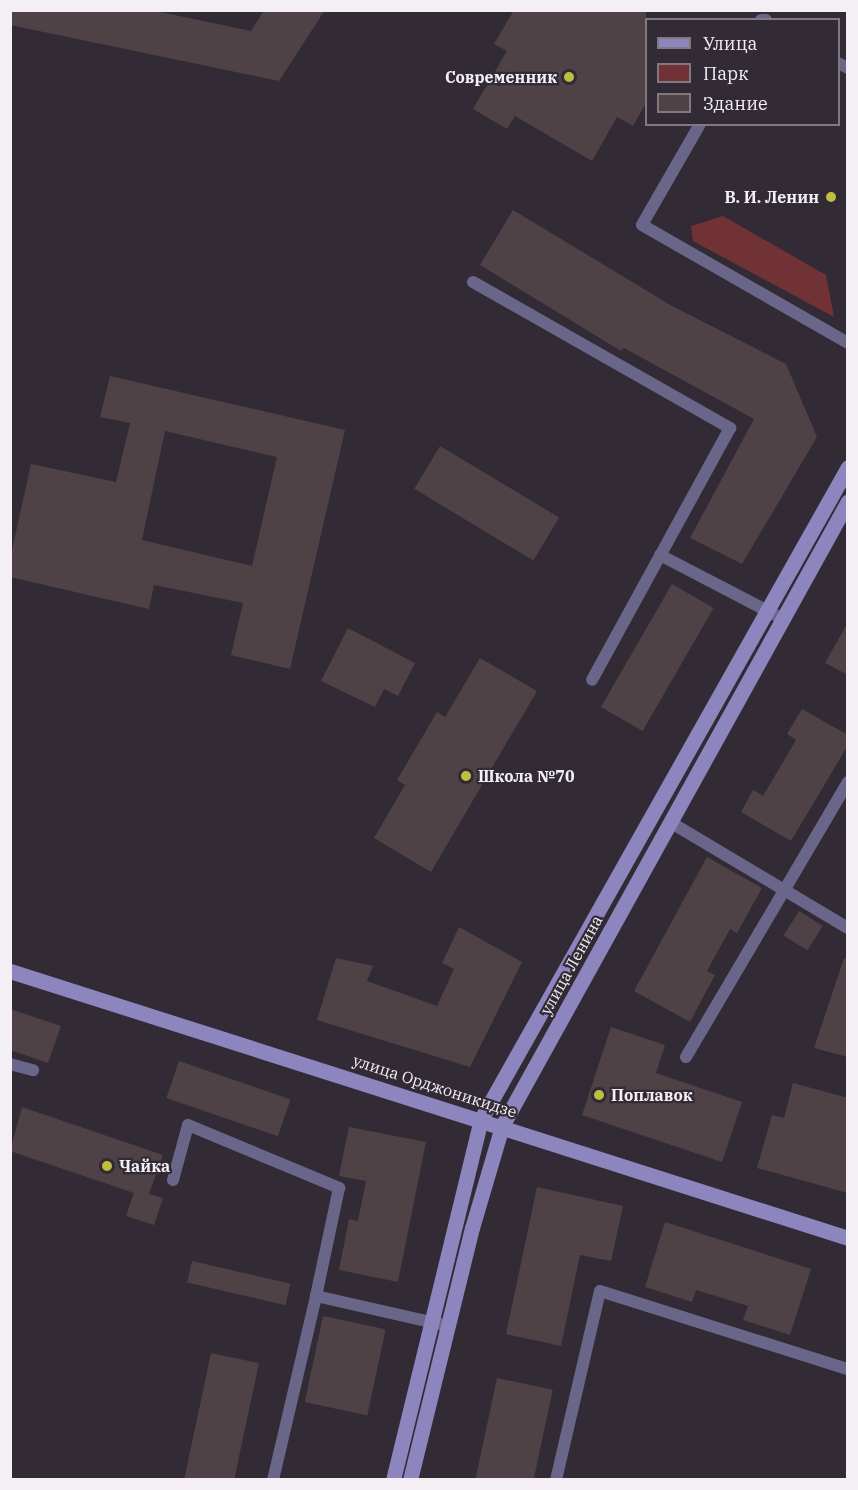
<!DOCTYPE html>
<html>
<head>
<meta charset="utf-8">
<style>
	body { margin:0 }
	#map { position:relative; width:858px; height:1490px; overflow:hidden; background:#322a34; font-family:"IBM Plex Serif",serif }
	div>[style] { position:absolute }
	.green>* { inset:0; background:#703235 }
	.building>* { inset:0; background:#4f4247; transform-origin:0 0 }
	.lane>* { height:12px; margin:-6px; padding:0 6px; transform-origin:6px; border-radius:6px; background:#6a668a }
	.secondary>* { height:15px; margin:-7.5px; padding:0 7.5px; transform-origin:7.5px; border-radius:7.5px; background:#8c85be }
	.dots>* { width:16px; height:16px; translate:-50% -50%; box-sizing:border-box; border:3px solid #322a34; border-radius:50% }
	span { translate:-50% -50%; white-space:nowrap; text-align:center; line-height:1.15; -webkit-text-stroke:4.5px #322a34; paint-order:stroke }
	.poi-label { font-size:16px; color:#f4eff5; font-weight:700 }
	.right { translate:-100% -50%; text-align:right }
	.left { translate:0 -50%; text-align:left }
	.street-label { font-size:16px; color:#f4eff5 }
	.frame { position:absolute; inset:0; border:12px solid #f4eff5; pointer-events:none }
	.legend { position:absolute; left:645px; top:18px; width:195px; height:108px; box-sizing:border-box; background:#322a34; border:2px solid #807981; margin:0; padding:8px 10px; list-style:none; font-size:18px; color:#f4eff5 }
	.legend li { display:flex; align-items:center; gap:12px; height:30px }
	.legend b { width:30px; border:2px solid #807981 }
</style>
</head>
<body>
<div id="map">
	<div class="green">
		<div style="clip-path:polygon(723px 216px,826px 275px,834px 317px,693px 241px,691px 226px)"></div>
	</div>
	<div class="building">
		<div style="clip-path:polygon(10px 10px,151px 10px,251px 31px,264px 10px,325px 10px,279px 81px,10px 25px)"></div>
		<div style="clip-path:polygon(514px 10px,646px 10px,646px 103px,633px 126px,617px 117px,592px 161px,515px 116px,507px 129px,473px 109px,507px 51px,494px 44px)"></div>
		<div style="clip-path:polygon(513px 210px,672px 306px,786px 364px,817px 437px,742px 564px,690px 538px,754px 419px,624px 348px,621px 351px,480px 265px)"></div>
		<div style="clip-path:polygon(evenodd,110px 376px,345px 430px,290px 669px,231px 655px,243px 603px,154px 585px,149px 609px,10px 577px,10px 559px,31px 464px,116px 482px,130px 423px,100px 417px,110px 376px,165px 431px,277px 457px,252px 566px,142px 540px,165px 431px)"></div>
		<div style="left:440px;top:446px;width:139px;height:50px;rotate:31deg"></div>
		<div style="left:672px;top:584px;width:48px;height:142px;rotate:30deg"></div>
		<div style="clip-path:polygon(848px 622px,848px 675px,825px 663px)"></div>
		<div style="clip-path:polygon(348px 628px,415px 663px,398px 696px,384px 689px,375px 707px,321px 681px)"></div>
		<div style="clip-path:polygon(480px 658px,537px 691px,431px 872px,374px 838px,405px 785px,397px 780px,437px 712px,445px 717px)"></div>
		<div style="clip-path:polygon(802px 709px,848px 735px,848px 745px,791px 841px,741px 812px,753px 790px,763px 796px,796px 740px,787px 734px)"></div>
		<div style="clip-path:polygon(707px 857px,762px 888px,737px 933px,730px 929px,707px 971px,715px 975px,690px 1022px,634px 991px)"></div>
		<div style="left:799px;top:911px;width:28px;height:29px;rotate:32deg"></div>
		<div style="clip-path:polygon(459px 927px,522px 962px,470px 1067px,317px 1020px,336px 958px,373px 966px,367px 981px,437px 1006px,454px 969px,442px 963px)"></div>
		<div style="clip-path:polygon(844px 958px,848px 959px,848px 1057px,814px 1048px)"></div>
		<div style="clip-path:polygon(10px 1009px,61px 1026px,48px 1063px,10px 1050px)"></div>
		<div style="clip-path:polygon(611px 1027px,665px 1045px,656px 1073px,742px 1102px,722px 1162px,582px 1115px)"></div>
		<div style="left:179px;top:1061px;width:118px;height:39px;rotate:19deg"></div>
		<div style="clip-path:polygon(793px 1083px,848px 1098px,848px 1193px,757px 1168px,772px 1115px,784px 1118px)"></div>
		<div style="clip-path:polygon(22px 1107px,163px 1155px,149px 1194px,163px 1198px,154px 1225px,126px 1216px,134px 1193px,10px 1151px)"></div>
		<div style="clip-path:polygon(349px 1127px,426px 1142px,398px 1282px,339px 1270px,349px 1219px,358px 1221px,366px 1181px,339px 1176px)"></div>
		<div style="clip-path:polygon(537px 1187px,623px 1206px,611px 1261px,580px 1255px,561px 1346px,506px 1334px)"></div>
		<div style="clip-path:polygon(665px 1222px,811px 1269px,790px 1335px,743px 1320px,748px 1306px,696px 1290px,692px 1302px,645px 1287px)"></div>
		<div style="left:192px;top:1261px;width:101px;height:22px;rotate:13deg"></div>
		<div style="left:323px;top:1316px;width:64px;height:88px;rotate:12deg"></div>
		<div style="left:211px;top:1353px;width:49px;height:129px;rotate:12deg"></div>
		<div style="left:497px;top:1378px;width:57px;height:103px;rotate:12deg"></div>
	</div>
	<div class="lane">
		<div style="left:761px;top:20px;width:5px"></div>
		<div style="left:838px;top:63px;width:11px;rotate:27deg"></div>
		<div style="left:700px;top:124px;width:116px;rotate:119.9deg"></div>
		<div style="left:642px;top:225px;width:237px;rotate:29.8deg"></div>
		<div style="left:473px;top:282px;width:296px;rotate:29.6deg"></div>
		<div style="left:730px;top:428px;width:287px;rotate:118.7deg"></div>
		<div style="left:660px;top:555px;width:139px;rotate:27.5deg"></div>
		<div style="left:670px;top:822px;width:207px;rotate:30.8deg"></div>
		<div style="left:686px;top:1057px;width:319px;rotate:-59.5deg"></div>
		<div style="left:10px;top:1064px;width:24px;rotate:15deg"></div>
		<div style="left:173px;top:1180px;width:57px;rotate:-74.7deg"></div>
		<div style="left:188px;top:1125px;width:164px;rotate:22.6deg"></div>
		<div style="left:339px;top:1188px;width:110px;rotate:102deg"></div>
		<div style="left:316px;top:1296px;width:135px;rotate:12.8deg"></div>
		<div style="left:273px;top:1480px;width:189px;rotate:-76.8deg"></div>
		<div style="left:556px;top:1480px;width:194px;rotate:-76.9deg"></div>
		<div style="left:600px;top:1291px;width:260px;rotate:17.5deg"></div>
	</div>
	<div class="secondary">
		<div style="left:10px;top:971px;width:880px;rotate:17.67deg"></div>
		<div style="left:393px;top:1480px;width:372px;rotate:-76.3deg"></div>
		<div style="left:481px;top:1119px;width:748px;rotate:-60.63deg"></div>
		<div style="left:410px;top:1480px;width:260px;rotate:-76.2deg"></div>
		<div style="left:472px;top:1228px;width:106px;rotate:-73.6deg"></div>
		<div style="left:502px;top:1126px;width:714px;rotate:-61.03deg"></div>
	</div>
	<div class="dots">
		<div style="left:569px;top:77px;background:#c0be40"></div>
		<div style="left:831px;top:197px;background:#c0be40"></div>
		<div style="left:466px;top:776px;background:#c0be40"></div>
		<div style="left:599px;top:1095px;background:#c0be40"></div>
		<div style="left:107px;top:1166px;background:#c0be40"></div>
	</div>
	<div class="poi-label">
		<span class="right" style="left:557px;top:77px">Современник</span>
		<span class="right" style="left:819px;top:197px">В. И. Ленин</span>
		<span class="left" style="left:478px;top:776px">Школа №70</span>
		<span class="left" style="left:611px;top:1095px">Поплавок</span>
		<span class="left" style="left:119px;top:1166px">Чайка</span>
	</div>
	<div class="street-label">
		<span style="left:571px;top:965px;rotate:-61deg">улица Ленина</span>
		<span style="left:435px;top:1086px;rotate:18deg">улица Орджоникидзе</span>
	</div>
	<div class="frame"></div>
	<ul class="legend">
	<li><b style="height:8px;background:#8c85be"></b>Улица</li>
	<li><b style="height:16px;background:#703235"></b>Парк</li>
	<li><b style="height:16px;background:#4f4247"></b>Здание</li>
	</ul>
</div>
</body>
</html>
